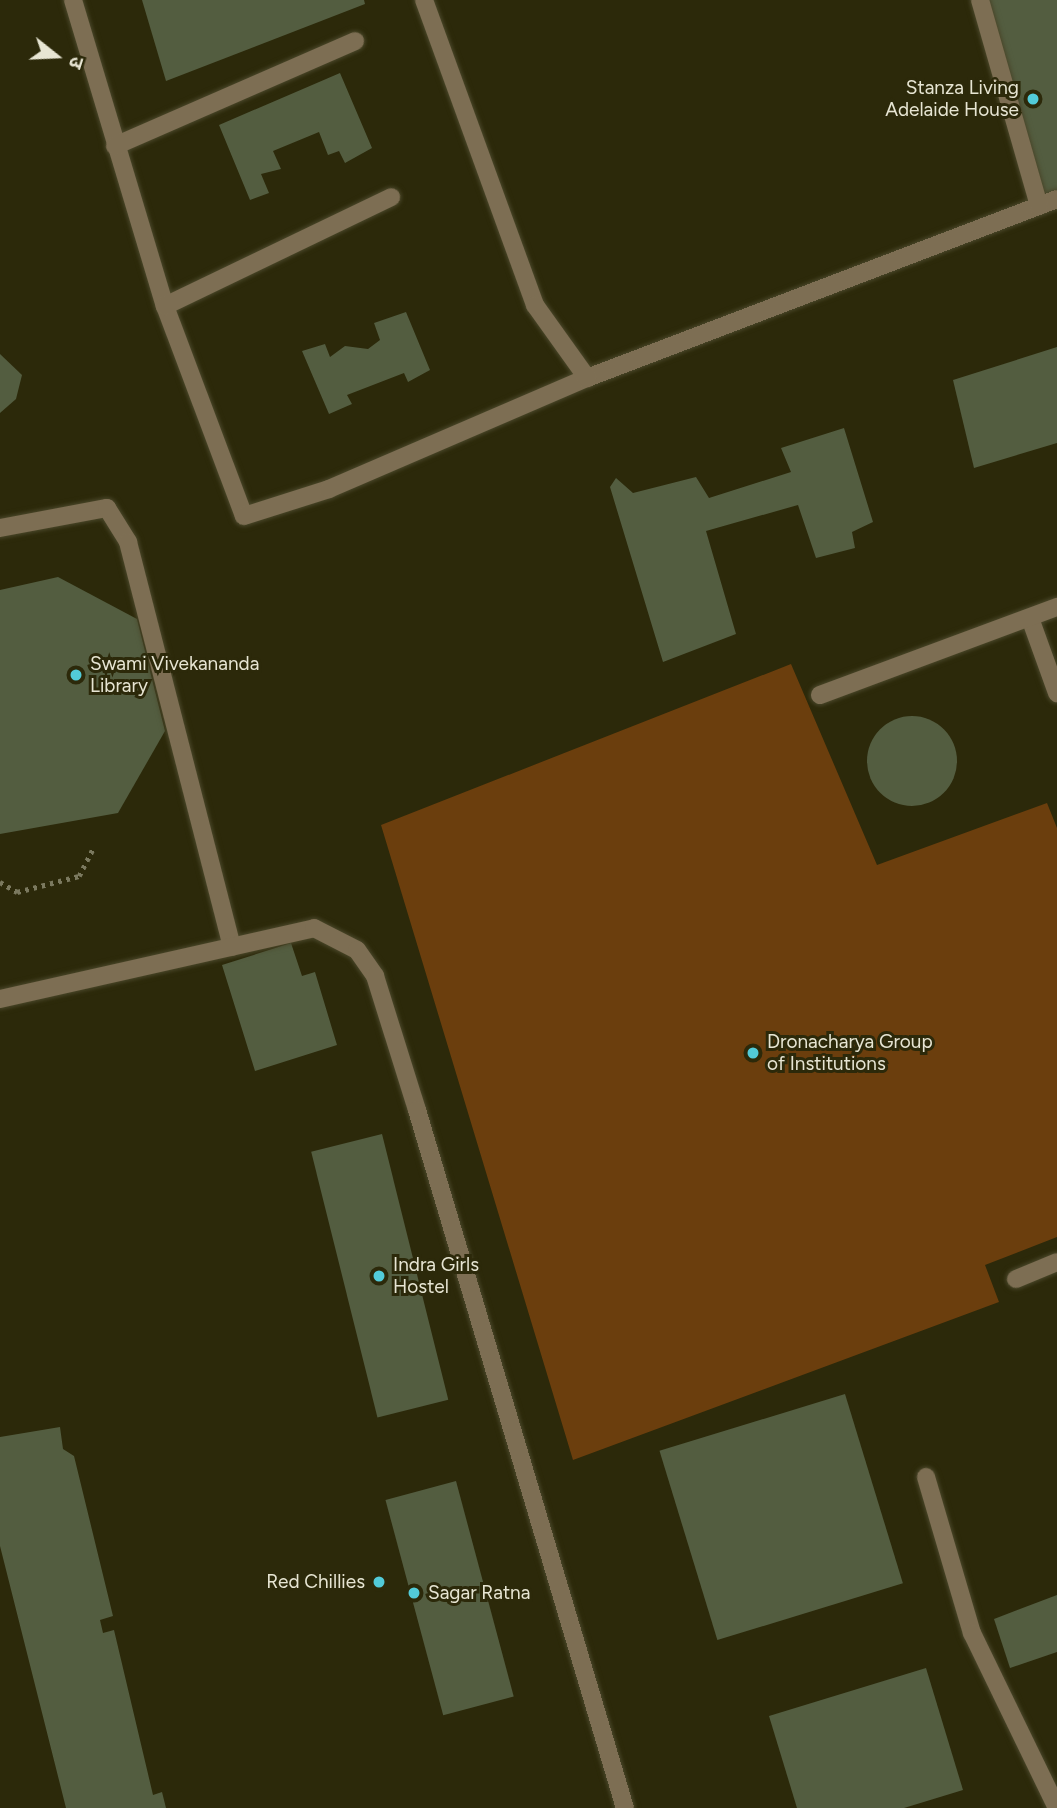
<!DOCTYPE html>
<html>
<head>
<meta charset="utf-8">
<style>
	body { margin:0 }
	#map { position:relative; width:1057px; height:1808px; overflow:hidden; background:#2c290a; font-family:Figtree,"Noto Sans Devanagari",sans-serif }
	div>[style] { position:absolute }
	.green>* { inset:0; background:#6b3e0d }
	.building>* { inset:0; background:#535d40; transform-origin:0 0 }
	.round { border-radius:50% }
	.path>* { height:4.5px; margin-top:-2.25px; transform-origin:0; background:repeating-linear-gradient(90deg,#7b795f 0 3.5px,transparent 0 8.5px) }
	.roads { filter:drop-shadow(0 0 2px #4a472a) drop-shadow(0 0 2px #4a472a) }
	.minor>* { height:18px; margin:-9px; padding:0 9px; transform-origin:9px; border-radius:9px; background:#7d6e53 }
	.dots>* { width:19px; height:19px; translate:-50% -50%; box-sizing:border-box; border:4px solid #2c290a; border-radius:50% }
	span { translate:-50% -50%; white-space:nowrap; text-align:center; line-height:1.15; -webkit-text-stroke:6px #2c290a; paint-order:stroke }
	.poi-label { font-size:19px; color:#e7e5d3 }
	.right { translate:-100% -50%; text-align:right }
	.left { translate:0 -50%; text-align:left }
	.north { position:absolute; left:21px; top:21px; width:70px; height:70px; -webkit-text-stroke:5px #2c290a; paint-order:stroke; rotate:108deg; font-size:19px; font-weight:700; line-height:28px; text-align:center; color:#e7e5d3 }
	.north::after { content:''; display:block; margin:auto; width:24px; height:32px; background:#e7e5d3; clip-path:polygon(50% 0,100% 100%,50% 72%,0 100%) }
</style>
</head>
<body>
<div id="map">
	<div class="green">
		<div style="clip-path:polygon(791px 664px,877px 865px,1047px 803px,1057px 828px,1057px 1237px,985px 1265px,999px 1302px,573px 1460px,381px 825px)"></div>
	</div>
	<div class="building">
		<div style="clip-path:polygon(142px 0,364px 0,365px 4px,166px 81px)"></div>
		<div style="clip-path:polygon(980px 0,1057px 0,1057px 199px,1039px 206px)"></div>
		<div style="clip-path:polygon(340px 73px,372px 148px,345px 163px,339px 151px,328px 155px,319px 132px,273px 151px,281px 169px,261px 174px,269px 193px,250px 200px,219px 125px)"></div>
		<div style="clip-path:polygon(406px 312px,430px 370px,408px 382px,404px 373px,347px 395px,352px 404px,329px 414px,302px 351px,325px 344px,330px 357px,345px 346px,368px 349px,380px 340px,374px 323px)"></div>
		<div style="clip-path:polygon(1057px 347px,1057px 443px,974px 468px,953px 380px)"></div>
		<div style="clip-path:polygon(0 354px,22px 375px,16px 399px,0 413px)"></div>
		<div style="clip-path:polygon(844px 428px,873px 522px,852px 532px,855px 548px,816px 558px,798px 505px,706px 531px,736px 634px,663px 662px,610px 487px,616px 478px,633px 493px,696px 477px,709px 498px,791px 472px,781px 448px)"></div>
		<div style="clip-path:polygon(58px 577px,137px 619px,165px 731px,118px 813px,0 834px,0 590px)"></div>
		<div class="round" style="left:867px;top:716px;width:90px;height:90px"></div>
		<div style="clip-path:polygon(291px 943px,302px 976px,315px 972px,337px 1045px,255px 1071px,222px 965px)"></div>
		<div style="left:382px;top:1134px;width:274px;height:73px;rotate:76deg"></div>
		<div style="left:845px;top:1394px;width:198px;height:194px;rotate:73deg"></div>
		<div style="clip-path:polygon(60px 1427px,63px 1449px,74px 1456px,113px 1616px,100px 1620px,103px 1633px,114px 1630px,153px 1795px,162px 1792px,166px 1808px,66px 1808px,0 1546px,0 1437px)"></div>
		<div style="left:456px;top:1481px;width:223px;height:73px;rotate:75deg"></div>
		<div style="clip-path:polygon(1057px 1595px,1057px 1652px,1010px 1668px,994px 1619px)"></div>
		<div style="clip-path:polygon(926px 1668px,963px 1790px,904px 1808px,797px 1808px,769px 1716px)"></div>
	</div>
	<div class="path">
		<div style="left:0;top:882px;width:20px;rotate:30deg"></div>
		<div style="left:17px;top:892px;width:64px;rotate:-14.5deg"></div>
		<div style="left:79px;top:876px;width:31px;rotate:-63deg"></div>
	</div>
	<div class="roads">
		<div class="minor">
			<div style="left:73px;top:0;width:320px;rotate:73.3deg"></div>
			<div style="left:165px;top:306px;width:224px;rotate:69.4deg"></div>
			<div style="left:244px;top:516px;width:89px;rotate:-17.6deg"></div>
			<div style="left:329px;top:489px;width:281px;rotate:-23.3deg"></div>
			<div style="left:587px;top:378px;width:503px;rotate:-20.85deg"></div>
			<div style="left:424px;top:0;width:325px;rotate:70deg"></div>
			<div style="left:535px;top:305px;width:90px;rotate:54.5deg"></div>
			<div style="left:980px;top:0;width:214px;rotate:74deg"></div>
			<div style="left:115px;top:146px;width:262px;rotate:-23.6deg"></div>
			<div style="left:165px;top:306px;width:251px;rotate:-25.7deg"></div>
			<div style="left:0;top:528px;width:109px;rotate:-10.6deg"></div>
			<div style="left:107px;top:508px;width:40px;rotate:58deg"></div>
			<div style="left:128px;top:542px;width:418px;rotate:75.6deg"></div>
			<div style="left:1030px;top:618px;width:80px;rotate:70.2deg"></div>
			<div style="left:820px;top:695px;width:253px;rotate:-20.4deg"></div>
			<div style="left:0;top:999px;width:322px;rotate:-12.7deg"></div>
			<div style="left:314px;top:928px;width:48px;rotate:27.1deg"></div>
			<div style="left:357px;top:950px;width:32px;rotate:55deg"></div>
			<div style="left:375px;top:976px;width:140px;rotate:72.6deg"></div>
			<div style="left:417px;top:1110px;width:728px;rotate:73.41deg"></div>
			<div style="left:1016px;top:1279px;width:44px;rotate:-22.5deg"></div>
			<div style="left:926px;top:1477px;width:163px;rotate:73.6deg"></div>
			<div style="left:972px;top:1633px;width:195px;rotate:64.1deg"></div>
		</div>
	</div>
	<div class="dots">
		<div style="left:1033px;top:99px;background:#52cbd9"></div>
		<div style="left:76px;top:675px;background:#52cbd9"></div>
		<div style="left:753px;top:1053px;background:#52cbd9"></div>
		<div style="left:379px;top:1276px;background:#52cbd9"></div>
		<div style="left:379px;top:1582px;background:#52cbd9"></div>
		<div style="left:414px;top:1593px;background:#52cbd9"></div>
	</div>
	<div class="poi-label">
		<span class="right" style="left:1019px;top:99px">Stanza Living<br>Adelaide House</span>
		<span class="left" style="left:90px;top:675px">Swami Vivekananda<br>Library</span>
		<span class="left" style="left:767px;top:1053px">Dronacharya Group<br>of Institutions</span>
		<span class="left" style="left:393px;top:1276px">Indra Girls<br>Hostel</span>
		<span class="right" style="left:365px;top:1582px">Red Chillies</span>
		<span class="left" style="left:428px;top:1593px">Sagar Ratna</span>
	</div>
	<div class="north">उ</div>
</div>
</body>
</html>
